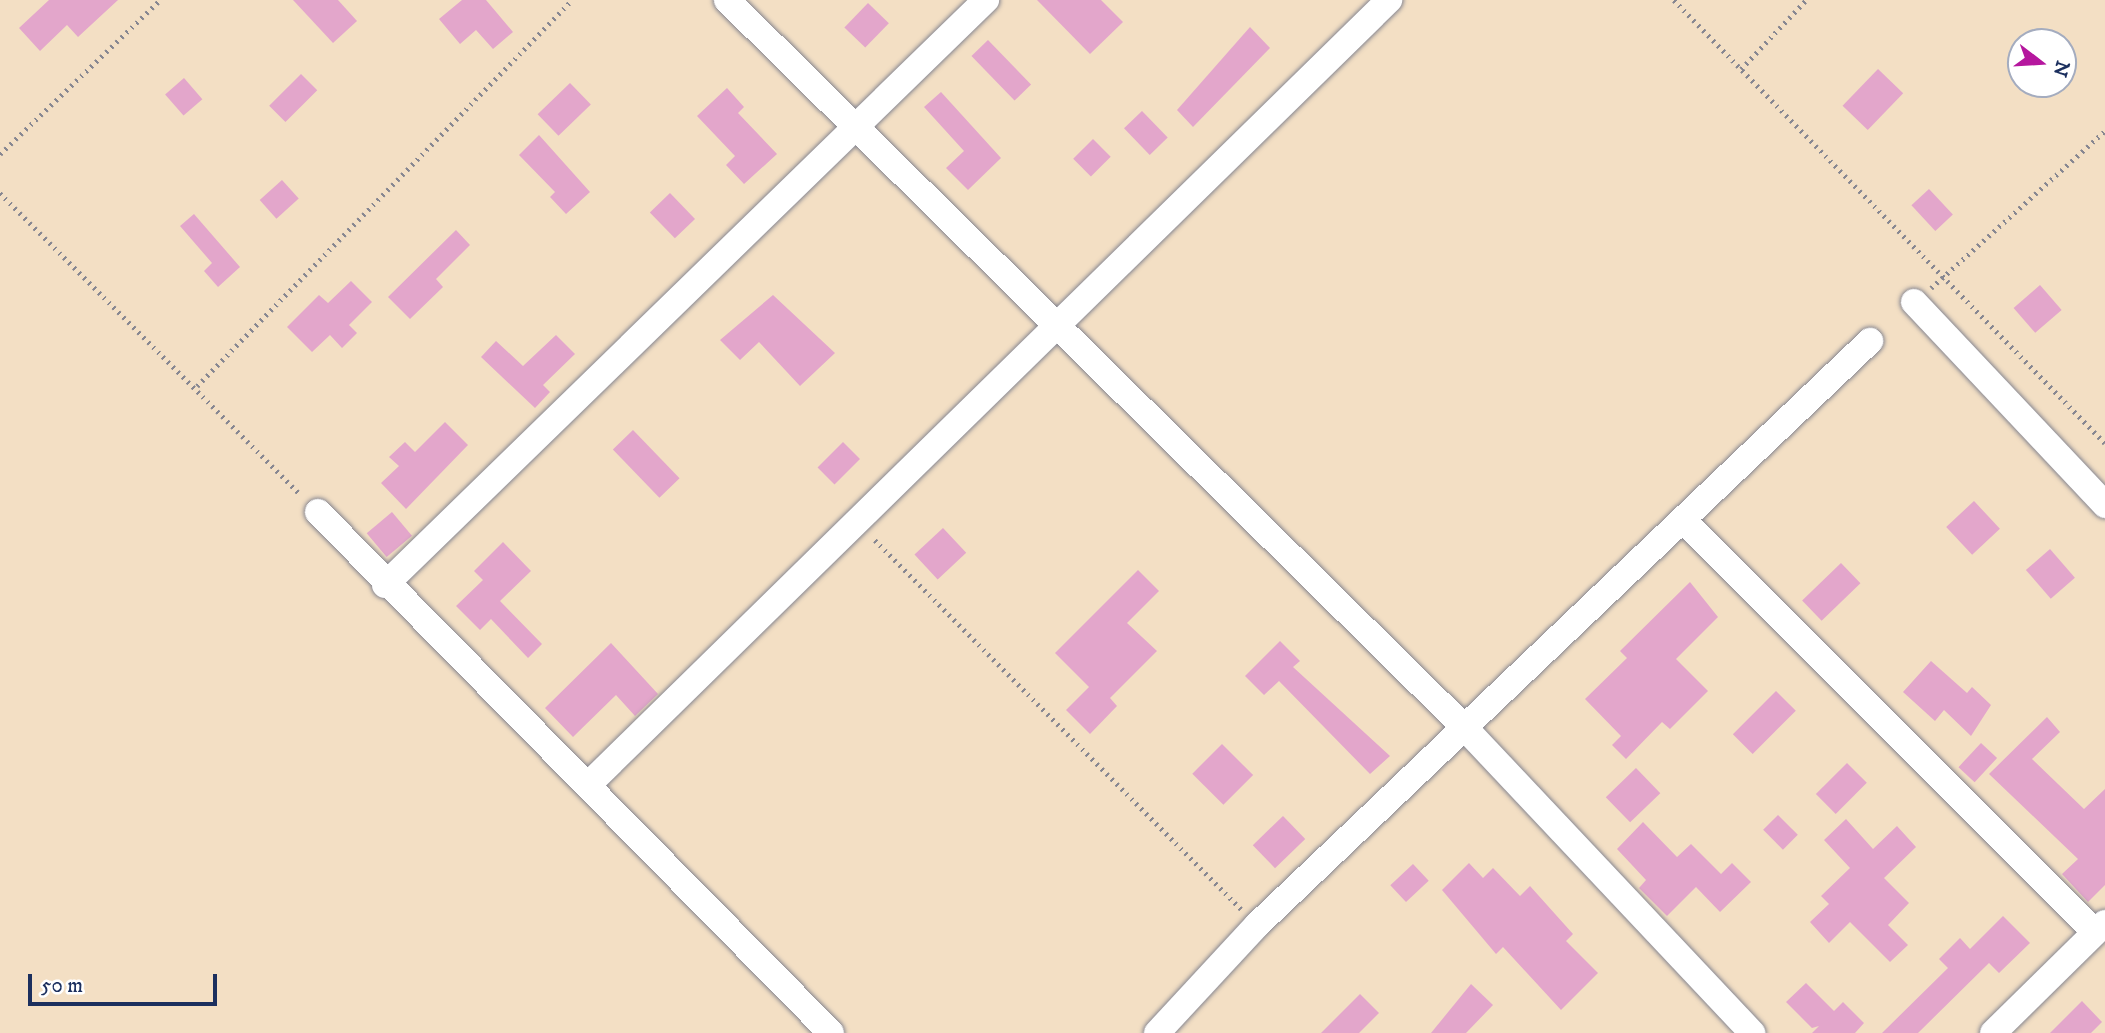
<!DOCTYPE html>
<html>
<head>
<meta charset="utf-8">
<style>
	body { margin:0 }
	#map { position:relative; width:2105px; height:1033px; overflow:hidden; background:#f3dfc4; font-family:"IM FELL DW Pica",serif }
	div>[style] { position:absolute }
	.building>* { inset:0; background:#e3a6cb; transform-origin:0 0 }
	.path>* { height:4.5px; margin-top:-2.25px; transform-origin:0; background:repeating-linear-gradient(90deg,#878791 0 2px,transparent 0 7px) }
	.roads { filter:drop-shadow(0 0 2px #878791) drop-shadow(0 0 2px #878791) }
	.minor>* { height:26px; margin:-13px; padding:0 13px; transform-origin:13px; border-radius:13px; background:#fff }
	span { translate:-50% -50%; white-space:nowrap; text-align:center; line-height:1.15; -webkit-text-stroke:6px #fff; paint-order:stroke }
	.north { position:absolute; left:2007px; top:28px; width:70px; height:70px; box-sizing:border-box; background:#fff; border:2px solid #a4acbf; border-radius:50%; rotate:107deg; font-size:19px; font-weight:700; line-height:28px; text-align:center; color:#1b2f5e }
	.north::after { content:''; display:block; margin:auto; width:24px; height:32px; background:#b5179e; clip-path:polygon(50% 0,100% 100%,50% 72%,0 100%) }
	.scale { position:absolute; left:28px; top:974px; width:189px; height:32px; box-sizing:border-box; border:4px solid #1b2f5e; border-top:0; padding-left:9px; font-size:21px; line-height:24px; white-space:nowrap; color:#1b2f5e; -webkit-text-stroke:5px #fff; paint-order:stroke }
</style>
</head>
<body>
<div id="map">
	<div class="building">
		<div style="clip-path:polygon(49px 0,118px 0,78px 37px,67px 25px,40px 51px,19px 28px)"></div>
		<div style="clip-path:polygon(293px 0,338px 0,357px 21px,333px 43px)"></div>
		<div style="clip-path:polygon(462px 0,486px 0,513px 32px,493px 49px,476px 30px,460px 44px,439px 19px)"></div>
		<div style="clip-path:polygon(1037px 0,1101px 0,1123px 22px,1090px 54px)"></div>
		<div style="left:868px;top:3px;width:29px;height:34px;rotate:44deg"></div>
		<div style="clip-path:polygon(1250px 27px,1270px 48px,1193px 127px,1177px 110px)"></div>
		<div style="left:988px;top:40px;width:62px;height:23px;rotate:46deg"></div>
		<div style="left:1878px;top:69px;width:35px;height:51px;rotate:44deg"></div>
		<div style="left:301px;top:74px;width:23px;height:45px;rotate:45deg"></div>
		<div style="left:184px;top:78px;width:28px;height:25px;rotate:49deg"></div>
		<div style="left:570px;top:83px;width:30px;height:45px;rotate:46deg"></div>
		<div style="clip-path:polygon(727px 88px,744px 107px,738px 113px,777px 154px,744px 184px,726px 165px,735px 156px,697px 116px)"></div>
		<div style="clip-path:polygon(941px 92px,1001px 158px,968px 190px,946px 168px,964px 151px,924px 107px)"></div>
		<div style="left:1142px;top:111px;width:37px;height:25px;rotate:46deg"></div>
		<div style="clip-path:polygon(539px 135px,590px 192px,566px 214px,550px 197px,555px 192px,519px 155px)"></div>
		<div style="left:1093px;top:139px;width:25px;height:28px;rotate:45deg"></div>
		<div style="left:282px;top:180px;width:25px;height:30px;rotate:48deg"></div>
		<div style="left:1929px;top:189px;width:35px;height:24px;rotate:47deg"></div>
		<div style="left:670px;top:193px;width:36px;height:28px;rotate:46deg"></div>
		<div style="clip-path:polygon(194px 214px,240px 267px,218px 287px,204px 271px,212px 263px,180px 226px)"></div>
		<div style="clip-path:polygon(456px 230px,470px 245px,436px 279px,443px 287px,410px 319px,388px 297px)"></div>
		<div style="clip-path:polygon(351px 281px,372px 302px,349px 325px,357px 333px,342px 348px,330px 335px,312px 352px,287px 327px,319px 295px,328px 303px)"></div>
		<div style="left:2040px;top:285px;width:33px;height:35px;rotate:49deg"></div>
		<div style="clip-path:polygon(773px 295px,835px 353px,800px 386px,759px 342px,740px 360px,720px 340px)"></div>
		<div style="clip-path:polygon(556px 335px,575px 354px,543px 385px,550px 392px,535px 408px,481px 357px,496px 341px,523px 366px)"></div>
		<div style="clip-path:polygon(445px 422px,468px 445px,406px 509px,381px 483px,399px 466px,389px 457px,405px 442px,415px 452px)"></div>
		<div style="left:633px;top:430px;width:67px;height:28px;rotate:46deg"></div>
		<div style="left:843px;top:442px;width:24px;height:36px;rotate:45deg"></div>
		<div style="left:1974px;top:501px;width:38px;height:38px;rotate:47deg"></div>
		<div style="left:392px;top:512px;width:31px;height:33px;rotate:50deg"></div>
		<div style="left:943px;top:528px;width:34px;height:39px;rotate:47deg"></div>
		<div style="clip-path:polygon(503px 542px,531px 571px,500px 601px,542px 644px,528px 658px,491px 619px,480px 630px,456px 606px,483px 580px,474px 571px)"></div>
		<div style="left:2050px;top:549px;width:38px;height:32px;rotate:49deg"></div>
		<div style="left:1841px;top:563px;width:28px;height:54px;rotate:46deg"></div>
		<div style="clip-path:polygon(1138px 570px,1159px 591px,1127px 623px,1157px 651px,1110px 698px,1117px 706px,1090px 734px,1066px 710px,1089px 687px,1055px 653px)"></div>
		<div style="clip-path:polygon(1690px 582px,1718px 617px,1676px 659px,1708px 691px,1670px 729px,1662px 722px,1626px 759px,1612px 745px,1621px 736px,1585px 699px,1627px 658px,1620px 651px)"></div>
		<div style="clip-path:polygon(1280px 641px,1300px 661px,1293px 667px,1390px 756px,1370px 774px,1279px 681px,1264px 695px,1245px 676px)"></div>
		<div style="clip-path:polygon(611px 643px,658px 694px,635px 716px,616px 695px,573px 737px,545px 708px)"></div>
		<div style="clip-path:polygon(1931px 661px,1967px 693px,1972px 687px,1991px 705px,1971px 736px,1944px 710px,1935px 721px,1903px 692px)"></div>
		<div style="left:1776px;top:691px;width:28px;height:61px;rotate:45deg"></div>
		<div style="clip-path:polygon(2047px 717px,2060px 732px,2032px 759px,2084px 809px,2105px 789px,2105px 885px,2088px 902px,2062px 874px,2078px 859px,1989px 774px)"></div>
		<div style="left:1981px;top:743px;width:22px;height:33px;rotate:43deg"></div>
		<div style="left:1222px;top:744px;width:44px;height:42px;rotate:45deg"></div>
		<div style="left:1847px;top:763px;width:28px;height:44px;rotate:45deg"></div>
		<div style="left:1636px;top:768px;width:35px;height:42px;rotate:46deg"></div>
		<div style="left:1778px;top:815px;width:28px;height:21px;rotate:45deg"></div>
		<div style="left:1283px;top:816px;width:32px;height:42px;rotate:46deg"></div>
		<div style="clip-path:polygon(1846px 819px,1873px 849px,1897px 826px,1916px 847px,1884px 878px,1909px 903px,1888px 925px,1908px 945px,1890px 962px,1850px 922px,1829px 943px,1810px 922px,1829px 904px,1821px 896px,1850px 868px,1824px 840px)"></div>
		<div style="clip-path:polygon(1643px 822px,1677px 857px,1691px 844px,1721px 874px,1732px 863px,1751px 882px,1720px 912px,1696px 887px,1667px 916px,1639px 888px,1646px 880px,1617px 849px)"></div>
		<div style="clip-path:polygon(1469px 863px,1483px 878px,1493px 868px,1520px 896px,1530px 886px,1573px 934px,1566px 941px,1598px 973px,1561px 1010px,1503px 947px,1496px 954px,1442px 890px)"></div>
		<div style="left:1413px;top:864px;width:23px;height:31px;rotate:47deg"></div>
		<div style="clip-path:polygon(2003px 916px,2030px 943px,1999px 973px,1989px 963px,1918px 1033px,1882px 1033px,1948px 968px,1939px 959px,1960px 938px,1970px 949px)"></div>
		<div style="clip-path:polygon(1806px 983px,1834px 1011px,1843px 1002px,1864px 1023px,1855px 1033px,1812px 1033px,1819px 1026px,1812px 1028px,1786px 1002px)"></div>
		<div style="clip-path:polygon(1471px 984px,1493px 1005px,1466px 1033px,1431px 1033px)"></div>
		<div style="clip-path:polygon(1360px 994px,1379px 1013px,1359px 1033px,1321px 1033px)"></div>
		<div style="clip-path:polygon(2082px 1001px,2102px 1022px,2091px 1033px,2050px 1033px)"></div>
	</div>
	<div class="path">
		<div style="left:1674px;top:0;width:618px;rotate:45.79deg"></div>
		<div style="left:1741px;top:69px;width:95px;rotate:-46.7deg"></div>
		<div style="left:0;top:154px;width:222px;rotate:-43.9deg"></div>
		<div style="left:0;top:193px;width:426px;rotate:45.1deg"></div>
		<div style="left:1931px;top:288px;width:234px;rotate:-42.1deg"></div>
		<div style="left:197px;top:386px;width:538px;rotate:-45.83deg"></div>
		<div style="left:875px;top:540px;width:520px;rotate:45.23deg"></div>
	</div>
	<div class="roads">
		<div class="minor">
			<div style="left:727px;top:0;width:1034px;rotate:44.61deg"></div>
			<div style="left:1463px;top:726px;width:422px;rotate:46.7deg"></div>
			<div style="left:1914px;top:302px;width:279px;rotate:46.7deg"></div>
			<div style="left:318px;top:512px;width:731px;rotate:45.44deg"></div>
			<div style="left:1683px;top:520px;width:583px;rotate:45deg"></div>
			<div style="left:385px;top:585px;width:839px;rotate:-44.23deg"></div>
			<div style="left:588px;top:785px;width:1122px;rotate:-44.42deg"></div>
			<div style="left:1157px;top:1033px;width:147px;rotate:-47.2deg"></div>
			<div style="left:1257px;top:925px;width:847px;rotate:-43.61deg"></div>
			<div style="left:1993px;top:1033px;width:157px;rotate:-44.5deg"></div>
		</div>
	</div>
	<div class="north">N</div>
	<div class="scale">50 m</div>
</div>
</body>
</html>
